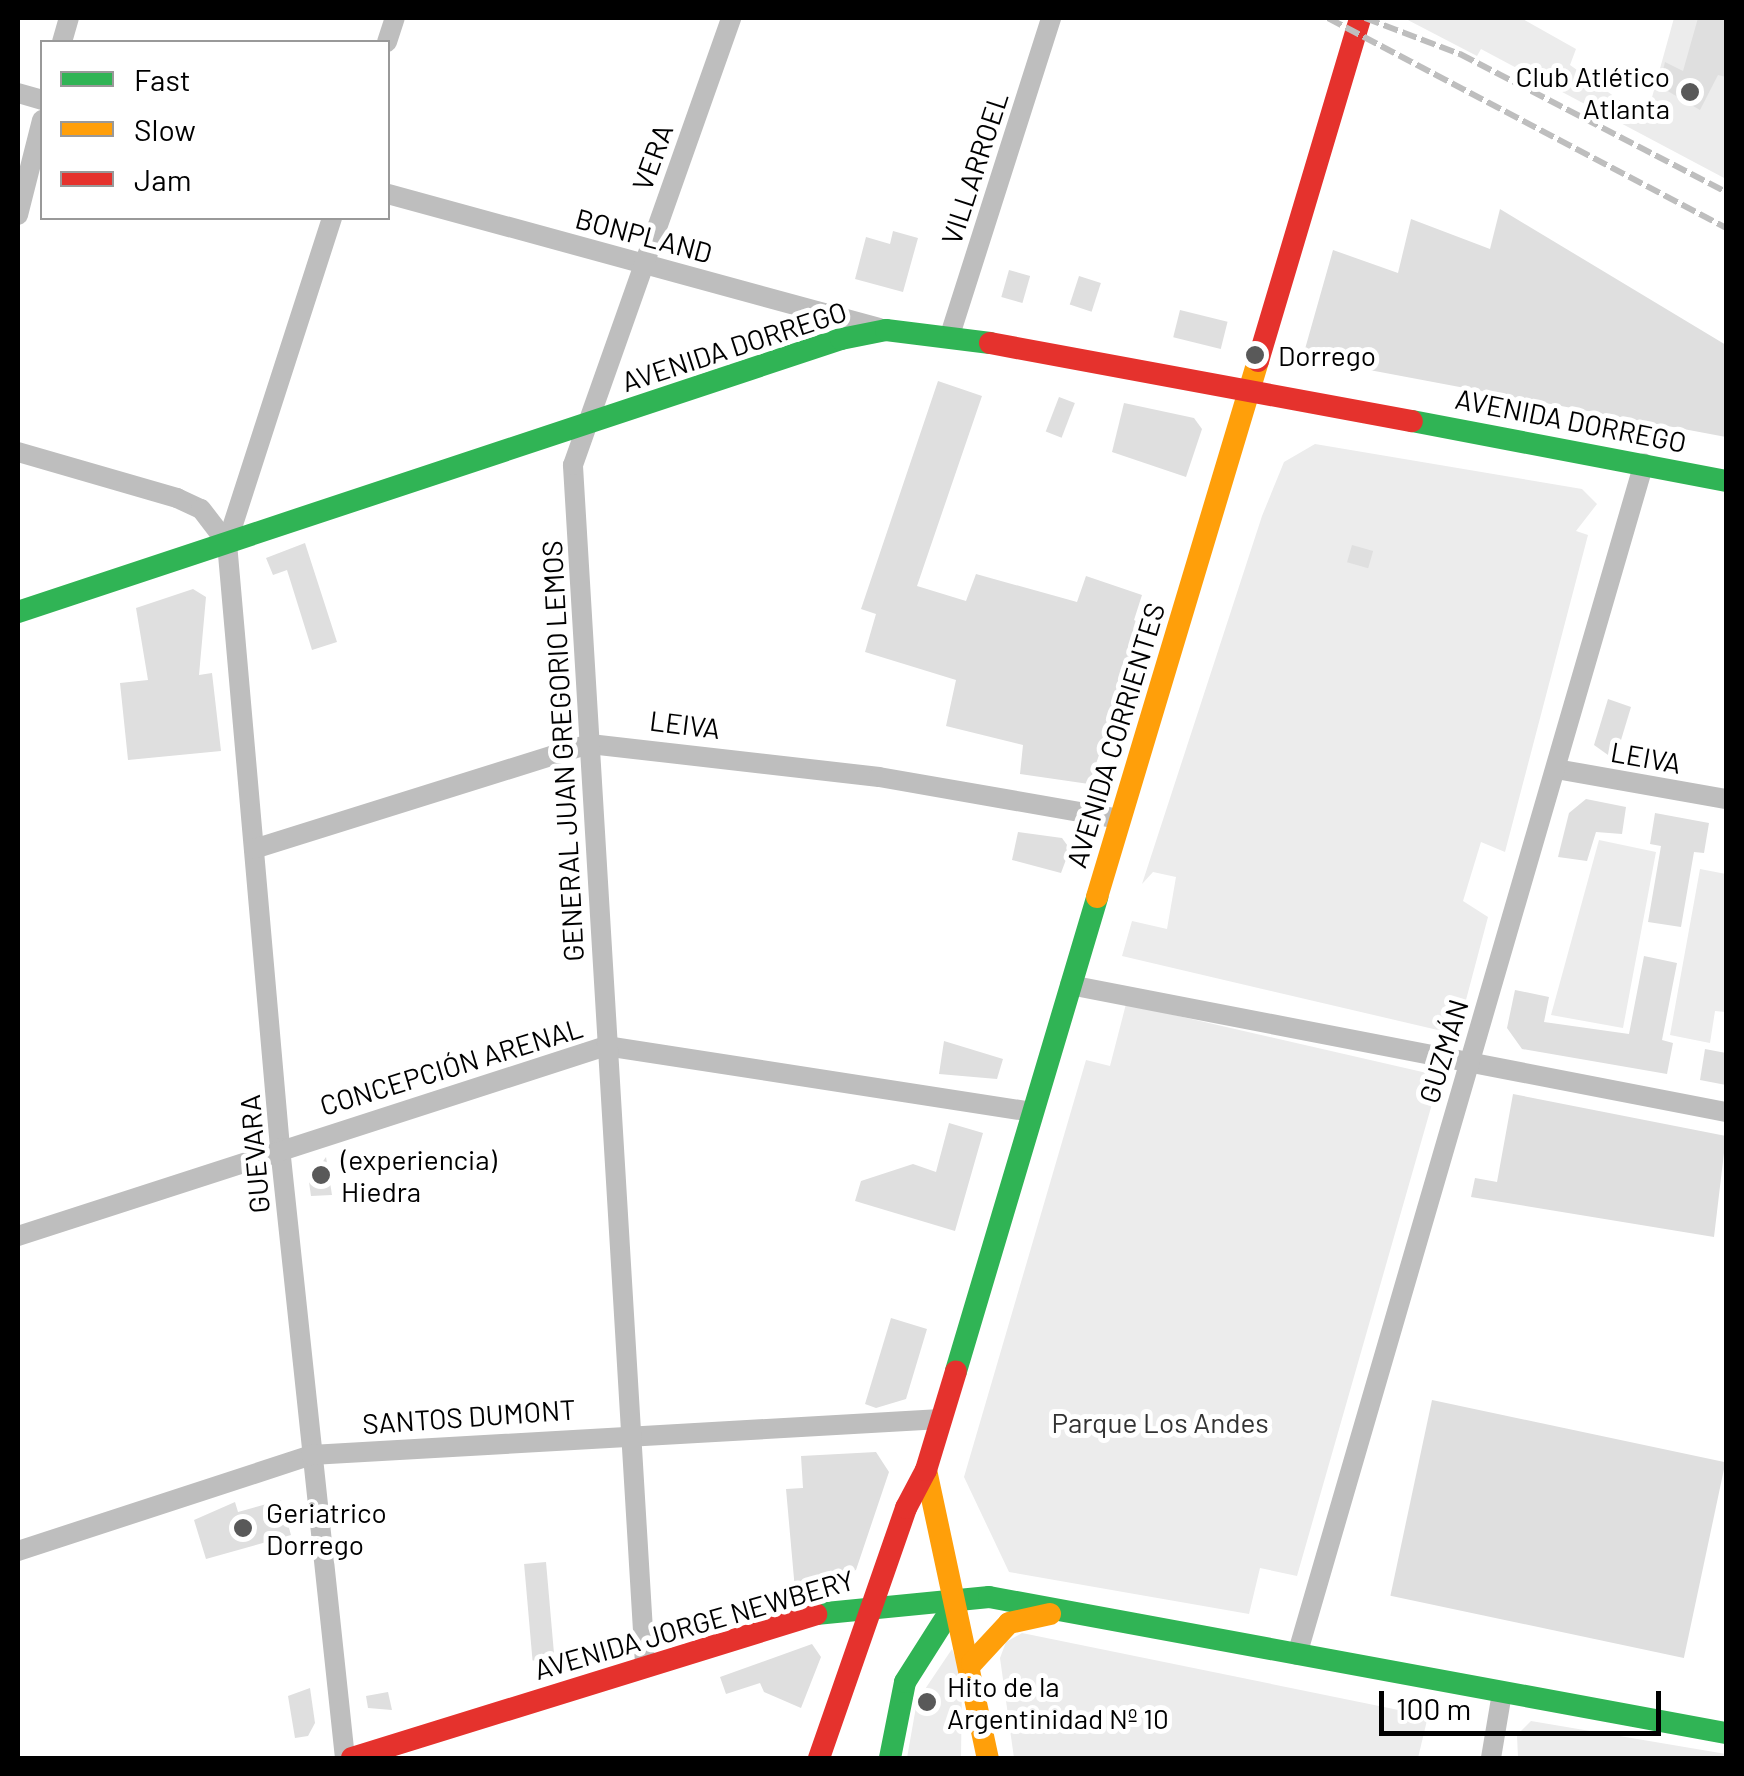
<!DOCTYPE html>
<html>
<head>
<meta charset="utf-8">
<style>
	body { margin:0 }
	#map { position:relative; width:1744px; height:1776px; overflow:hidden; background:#fff; font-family:Barlow,sans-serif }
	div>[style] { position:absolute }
	.green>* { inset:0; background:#ececec }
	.building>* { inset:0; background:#dfdfdf; transform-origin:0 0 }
	.street>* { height:20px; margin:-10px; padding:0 10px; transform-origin:10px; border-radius:10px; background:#bebebe }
	.fast>* { height:22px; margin:-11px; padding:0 11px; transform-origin:11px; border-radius:11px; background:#30b455 }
	.slow>* { height:22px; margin:-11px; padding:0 11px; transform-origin:11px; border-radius:11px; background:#ff9f0a }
	.jam>* { height:22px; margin:-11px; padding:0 11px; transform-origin:11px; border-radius:11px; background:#e5322d }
	.rail>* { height:6px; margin-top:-3px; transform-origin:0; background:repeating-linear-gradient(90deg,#bebebe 0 15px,transparent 0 20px) }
	.dots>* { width:28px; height:28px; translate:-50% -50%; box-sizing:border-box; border:5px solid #fff; border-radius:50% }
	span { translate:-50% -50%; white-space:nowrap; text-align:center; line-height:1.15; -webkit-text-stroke:10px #fff; paint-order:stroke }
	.poi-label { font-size:28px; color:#000 }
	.right { translate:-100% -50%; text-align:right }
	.left { translate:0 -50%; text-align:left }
	.street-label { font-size:28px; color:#000 }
	.park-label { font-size:28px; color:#333 }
	.frame { position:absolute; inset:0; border:20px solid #000; pointer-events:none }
	.legend { position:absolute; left:40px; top:40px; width:350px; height:180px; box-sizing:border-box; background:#fff; border:2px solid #999; margin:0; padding:12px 18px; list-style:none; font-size:30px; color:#000 }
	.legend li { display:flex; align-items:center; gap:20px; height:50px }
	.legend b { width:50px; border:2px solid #999 }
	.scale { position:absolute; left:1379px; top:1691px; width:282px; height:45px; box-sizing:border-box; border:5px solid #000; border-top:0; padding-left:12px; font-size:30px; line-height:35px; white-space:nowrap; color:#000; -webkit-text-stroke:8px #fff; paint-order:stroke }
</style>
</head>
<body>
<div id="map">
	<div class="green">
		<div style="clip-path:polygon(1404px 18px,1521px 18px,1576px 49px,1570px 65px,1646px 119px,1674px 18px,1726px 18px,1726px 179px,1481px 49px,1477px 56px)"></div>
		<div style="clip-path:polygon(1315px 444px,1582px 489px,1597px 504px,1576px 531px,1588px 535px,1505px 852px,1481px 842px,1463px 901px,1488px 917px,1462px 1015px,1447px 1012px,1442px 1031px,1122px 956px,1132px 921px,1167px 929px,1176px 877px,1153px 872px,1142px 884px,1262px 516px,1284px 462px)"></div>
		<div style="clip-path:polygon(1599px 840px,1656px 852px,1623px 1028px,1551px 1015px)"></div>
		<div style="clip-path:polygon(1700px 869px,1726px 874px,1726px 1012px,1715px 1011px,1710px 1043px,1670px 1035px)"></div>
		<div style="clip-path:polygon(1126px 1004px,1440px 1076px,1297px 1576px,1260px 1568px,1249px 1614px,1009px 1572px,964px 1477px,1086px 1060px,1110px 1066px)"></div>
		<div style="clip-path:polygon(1022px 1633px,1428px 1716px,1418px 1758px,1014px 1758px,1000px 1658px,1006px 1642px)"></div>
		<div style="clip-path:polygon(952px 1649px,962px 1676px,961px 1758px,907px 1758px,917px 1701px)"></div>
		<div style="clip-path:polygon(1531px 1721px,1726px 1754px,1726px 1758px,1518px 1758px,1517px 1735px)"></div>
	</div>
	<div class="building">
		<div style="clip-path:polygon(1698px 18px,1726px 18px,1726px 77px,1718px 75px,1700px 110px,1659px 86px,1665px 62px,1683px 71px)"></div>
		<div style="clip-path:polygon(1500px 209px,1726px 345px,1726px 437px,1311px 359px,1305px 349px,1333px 250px,1398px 273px,1411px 219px,1490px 249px)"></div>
		<div style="clip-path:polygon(893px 231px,918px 238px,903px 292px,855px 279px,866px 237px,890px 244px)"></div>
		<div style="left:1009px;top:270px;width:22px;height:28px;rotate:16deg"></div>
		<div style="left:1079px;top:276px;width:23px;height:30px;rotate:18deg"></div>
		<div style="left:1180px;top:310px;width:49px;height:28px;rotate:14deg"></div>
		<div style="clip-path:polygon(938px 381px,982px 396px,917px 586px,966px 601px,976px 574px,1077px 602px,1086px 576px,1142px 595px,1134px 620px,1144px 625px,1089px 784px,1020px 774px,1023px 745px,946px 726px,956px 680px,865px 652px,876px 614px,861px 609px)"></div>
		<div style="left:1059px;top:397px;width:17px;height:37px;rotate:21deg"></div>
		<div style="clip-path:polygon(1124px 403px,1194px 418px,1202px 429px,1186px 477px,1112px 452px)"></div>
		<div style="clip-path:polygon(305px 543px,337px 642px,312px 650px,287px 570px,273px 575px,266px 558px)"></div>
		<div style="left:1352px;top:545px;width:22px;height:18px;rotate:16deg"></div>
		<div style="clip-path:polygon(193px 589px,206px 597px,199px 675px,212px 673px,221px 751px,128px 760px,120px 683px,148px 680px,136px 608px)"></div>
		<div style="clip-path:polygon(1608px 699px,1631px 707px,1615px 760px,1594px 745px)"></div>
		<div style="clip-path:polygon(1586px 799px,1626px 807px,1622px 834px,1596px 832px,1587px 861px,1558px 857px,1569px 813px)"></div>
		<div style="clip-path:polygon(1655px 813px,1709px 823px,1704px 853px,1694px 852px,1681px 927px,1648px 922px,1661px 846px,1650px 844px)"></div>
		<div style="clip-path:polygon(1018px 832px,1062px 838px,1070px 849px,1061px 873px,1012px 860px)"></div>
		<div style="clip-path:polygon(1644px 956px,1677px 963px,1662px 1040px,1673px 1043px,1667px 1074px,1522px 1049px,1507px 1028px,1515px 990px,1549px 997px,1544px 1022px,1629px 1034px)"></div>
		<div style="clip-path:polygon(944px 1041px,1003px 1059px,997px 1079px,939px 1074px)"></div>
		<div style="clip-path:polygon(1705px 1049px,1726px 1053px,1726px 1085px,1700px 1080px)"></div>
		<div style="clip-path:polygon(1513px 1094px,1726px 1136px,1714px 1237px,1471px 1197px,1475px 1178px,1497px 1182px)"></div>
		<div style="clip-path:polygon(949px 1123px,983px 1133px,955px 1231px,855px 1201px,861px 1181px,913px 1164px,936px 1172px)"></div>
		<div style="clip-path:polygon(326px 1157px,332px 1195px,311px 1196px,309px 1182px)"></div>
		<div style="clip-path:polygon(891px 1318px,927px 1329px,906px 1399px,876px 1408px,865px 1404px)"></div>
		<div style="left:1432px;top:1400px;width:300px;height:200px;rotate:12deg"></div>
		<div style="clip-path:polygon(876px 1452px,889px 1472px,856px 1570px,795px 1590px,786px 1489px,803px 1488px,801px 1456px)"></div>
		<div style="clip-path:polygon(281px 1500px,291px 1535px,206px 1559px,194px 1520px,235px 1502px,238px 1512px)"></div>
		<div style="left:546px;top:1562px;width:97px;height:22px;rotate:85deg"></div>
		<div style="clip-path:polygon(812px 1644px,821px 1657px,801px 1708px,764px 1692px,760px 1683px,726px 1694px,720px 1677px)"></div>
		<div style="clip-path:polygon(310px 1688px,315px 1723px,308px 1736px,295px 1738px,288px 1696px)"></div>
		<div style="clip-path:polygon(388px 1692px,392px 1710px,368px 1708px,366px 1696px)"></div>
	</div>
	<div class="street">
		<div style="left:62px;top:42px;width:25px;rotate:-74deg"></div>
		<div style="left:387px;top:42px;width:25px;rotate:-72deg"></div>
		<div style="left:18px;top:93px;width:25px;rotate:16deg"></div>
		<div style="left:388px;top:194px;width:509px;rotate:15.26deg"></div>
		<div style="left:18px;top:215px;width:98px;rotate:-75.8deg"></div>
		<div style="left:332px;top:218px;width:342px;rotate:107.9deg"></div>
		<div style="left:227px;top:543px;width:607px;rotate:84.99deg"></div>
		<div style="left:280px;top:1148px;width:613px;rotate:83.92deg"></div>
		<div style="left:950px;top:335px;width:333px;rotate:-72.3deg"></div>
		<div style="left:18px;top:452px;width:166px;rotate:16.1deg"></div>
		<div style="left:177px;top:498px;width:26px;rotate:25deg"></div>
		<div style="left:201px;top:509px;width:43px;rotate:52.6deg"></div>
		<div style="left:1556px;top:769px;width:173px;rotate:10deg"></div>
		<div style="left:254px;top:849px;width:352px;rotate:-17.4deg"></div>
		<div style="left:590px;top:744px;width:291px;rotate:6.5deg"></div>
		<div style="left:879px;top:777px;width:245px;rotate:9.9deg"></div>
		<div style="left:1070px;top:985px;width:668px;rotate:10.96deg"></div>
		<div style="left:18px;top:1236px;width:618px;rotate:-17.91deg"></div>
		<div style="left:606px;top:1046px;width:432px;rotate:8.8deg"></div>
		<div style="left:18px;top:1551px;width:308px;rotate:-18.1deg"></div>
		<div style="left:311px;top:1455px;width:631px;rotate:-3.27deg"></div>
		<div style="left:1297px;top:1655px;width:1241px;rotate:-73.77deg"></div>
		<div style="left:645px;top:1664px;width:1201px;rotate:-93.44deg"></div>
		<div style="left:573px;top:465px;width:474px;rotate:-70.5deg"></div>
		<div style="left:1491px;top:1758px;width:66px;rotate:-80.4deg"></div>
	</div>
	<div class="fast">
		<div style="left:1412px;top:421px;width:320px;rotate:10.8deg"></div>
		<div style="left:18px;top:612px;width:867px;rotate:-18.35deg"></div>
		<div style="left:841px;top:339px;width:46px;rotate:-11.3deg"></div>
		<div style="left:886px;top:330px;width:105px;rotate:7.1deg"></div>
		<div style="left:956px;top:1371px;width:495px;rotate:-73.4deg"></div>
		<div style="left:816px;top:1614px;width:174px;rotate:-5.6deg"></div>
		<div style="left:989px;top:1597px;width:749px;rotate:10.46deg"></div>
		<div style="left:890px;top:1758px;width:77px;rotate:-78.8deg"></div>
		<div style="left:905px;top:1682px;width:97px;rotate:-57.6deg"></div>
	</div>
	<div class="slow">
		<div style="left:1097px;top:897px;width:560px;rotate:-73.28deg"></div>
		<div style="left:926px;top:1470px;width:295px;rotate:77.9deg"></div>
		<div style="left:972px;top:1663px;width:54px;rotate:-47.2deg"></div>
		<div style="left:1009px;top:1623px;width:42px;rotate:-12.4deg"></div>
	</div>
	<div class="jam">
		<div style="left:990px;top:343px;width:429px;rotate:10.5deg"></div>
		<div style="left:1258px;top:361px;width:358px;rotate:-73.4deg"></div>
		<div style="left:352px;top:1758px;width:486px;rotate:-17.2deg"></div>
		<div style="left:819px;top:1758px;width:265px;rotate:-70.8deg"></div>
		<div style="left:906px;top:1508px;width:43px;rotate:-62.2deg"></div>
		<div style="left:926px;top:1470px;width:103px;rotate:-73.1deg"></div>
	</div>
	<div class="rail">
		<div style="left:1328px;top:18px;width:450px;rotate:27.8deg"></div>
		<div style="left:1365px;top:18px;width:102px;rotate:20.8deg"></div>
		<div style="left:1460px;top:54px;width:300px;rotate:27.4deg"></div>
	</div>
	<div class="dots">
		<div style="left:1690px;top:92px;background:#595959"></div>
		<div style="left:1255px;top:355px;background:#595959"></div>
		<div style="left:321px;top:1175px;background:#595959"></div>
		<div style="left:243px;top:1528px;background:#595959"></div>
		<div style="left:927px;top:1702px;background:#595959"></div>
	</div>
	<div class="poi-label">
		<span class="right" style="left:1670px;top:92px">Club Atlético<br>Atlanta</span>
		<span class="left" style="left:1278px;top:355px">Dorrego</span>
		<span class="left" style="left:341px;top:1175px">(experiencia)<br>Hiedra</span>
		<span class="left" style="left:266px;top:1528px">Geriatrico<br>Dorrego</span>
		<span class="left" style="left:947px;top:1702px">Hito de la<br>Argentinidad Nº 10</span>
	</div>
	<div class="street-label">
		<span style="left:652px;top:157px;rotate:-70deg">VERA</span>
		<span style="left:974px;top:168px;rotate:-72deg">VILLARROEL</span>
		<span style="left:644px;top:235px;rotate:15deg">BONPLAND</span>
		<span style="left:734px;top:346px;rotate:-18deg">AVENIDA DORREGO</span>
		<span style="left:1571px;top:420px;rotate:11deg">AVENIDA DORREGO</span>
		<span style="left:685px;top:724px;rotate:7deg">LEIVA</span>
		<span style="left:1115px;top:735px;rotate:-73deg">AVENIDA CORRIENTES</span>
		<span style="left:562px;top:751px;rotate:-93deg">GENERAL JUAN GREGORIO LEMOS</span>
		<span style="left:1646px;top:757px;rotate:10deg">LEIVA</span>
		<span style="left:1443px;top:1051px;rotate:-73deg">GUZMÁN</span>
		<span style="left:451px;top:1066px;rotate:-17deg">CONCEPCIÓN ARENAL</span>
		<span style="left:254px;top:1154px;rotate:-95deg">GUEVARA</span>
		<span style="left:469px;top:1416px;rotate:-4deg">SANTOS DUMONT</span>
		<span style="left:694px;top:1624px;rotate:-16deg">AVENIDA JORGE NEWBERY</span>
	</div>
	<div class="park-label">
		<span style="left:1160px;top:1422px">Parque Los Andes</span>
	</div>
	<div class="frame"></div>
	<ul class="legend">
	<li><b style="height:12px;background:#30b455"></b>Fast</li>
	<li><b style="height:12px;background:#ff9f0a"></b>Slow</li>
	<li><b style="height:12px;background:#e5322d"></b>Jam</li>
	</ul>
	<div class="scale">100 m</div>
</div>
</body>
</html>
